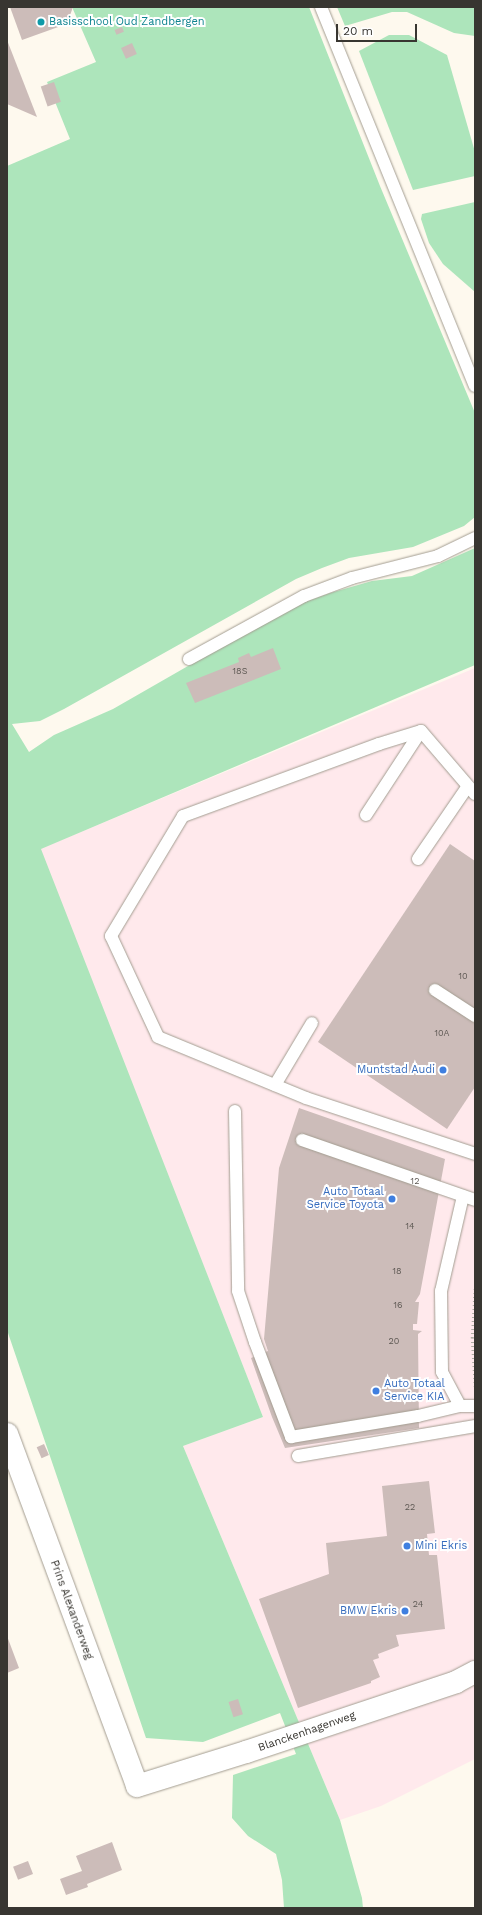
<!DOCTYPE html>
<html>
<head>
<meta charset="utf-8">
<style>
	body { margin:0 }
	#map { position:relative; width:482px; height:1915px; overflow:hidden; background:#fef9ee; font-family:"Work Sans",sans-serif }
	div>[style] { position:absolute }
	.commercial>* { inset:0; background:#ffe9ec }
	.green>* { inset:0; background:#ade5bb }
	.building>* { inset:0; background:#ccbcb9; transform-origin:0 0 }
	.path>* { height:2.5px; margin-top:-1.25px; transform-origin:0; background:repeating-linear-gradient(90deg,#aeaba2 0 1px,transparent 0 4px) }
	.roads { filter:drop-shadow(0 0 1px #a39d91) drop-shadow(0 0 1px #a39d91) }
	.service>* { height:12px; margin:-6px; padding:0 6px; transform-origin:6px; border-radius:6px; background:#fff }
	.minor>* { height:22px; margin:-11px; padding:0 11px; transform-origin:11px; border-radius:11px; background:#fff }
	.dots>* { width:11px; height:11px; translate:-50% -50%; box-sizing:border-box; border:2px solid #fff; border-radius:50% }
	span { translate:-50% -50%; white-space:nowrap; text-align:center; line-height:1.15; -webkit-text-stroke:4px #fff; paint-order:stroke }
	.number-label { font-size:9px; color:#5d5853 }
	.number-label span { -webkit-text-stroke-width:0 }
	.culture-label { font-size:11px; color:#0d838f }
	.left { translate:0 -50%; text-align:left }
	.shop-label { font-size:11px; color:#366cbe }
	.right { translate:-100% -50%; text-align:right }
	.street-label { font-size:11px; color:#383631 }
	.frame { position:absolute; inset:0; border:8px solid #383631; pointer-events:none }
	.scale { position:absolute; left:336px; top:24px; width:81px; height:18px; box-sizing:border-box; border:2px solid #383631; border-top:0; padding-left:5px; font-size:12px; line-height:14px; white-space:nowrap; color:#383631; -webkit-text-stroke:3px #fff; paint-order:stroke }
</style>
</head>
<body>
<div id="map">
	<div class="commercial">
		<div style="clip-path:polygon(475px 668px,475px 1759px,381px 1806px,340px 1820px,183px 1446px,263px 1417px,40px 849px)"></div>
	</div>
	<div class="green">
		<div style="clip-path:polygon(72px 7px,309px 7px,380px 186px,475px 413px,475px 517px,464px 526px,413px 547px,349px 558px,322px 568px,296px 579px,64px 709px,40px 721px,12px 724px,29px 752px,54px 735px,113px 709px,291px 607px,330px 593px,372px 581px,412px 576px,475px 548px,475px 665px,41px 849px,263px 1417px,183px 1446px,340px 1820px,362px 1898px,363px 1908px,284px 1908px,282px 1880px,276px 1854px,248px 1836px,232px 1818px,233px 1775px,296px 1754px,280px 1713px,203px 1742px,146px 1738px,7px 1330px,7px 166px,70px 139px,47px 82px,96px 62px)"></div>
		<div style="clip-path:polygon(337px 7px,475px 7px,475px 36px,454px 33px,407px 12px,392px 12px,345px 26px)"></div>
		<div style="clip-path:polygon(389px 35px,409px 35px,447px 55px,475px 152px,475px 176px,413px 190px,359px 51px)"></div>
		<div style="clip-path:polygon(475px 202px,475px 292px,443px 264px,429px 243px,421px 219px,422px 214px)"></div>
	</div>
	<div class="building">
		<div style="clip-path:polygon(10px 7px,73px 7px,69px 18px,61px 26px,22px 40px)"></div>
		<div style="left:122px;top:27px;width:5px;height:8px;rotate:68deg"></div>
		<div style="clip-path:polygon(7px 40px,37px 117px,7px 104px)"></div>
		<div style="left:132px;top:43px;width:12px;height:12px;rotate:66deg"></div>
		<div style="left:54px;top:82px;width:21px;height:14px;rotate:71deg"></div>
		<div style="clip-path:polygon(273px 648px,281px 669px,195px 703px,186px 683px,239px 662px,238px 658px,249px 653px,251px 657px)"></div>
		<div style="clip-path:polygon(450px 844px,475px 861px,475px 1087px,447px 1129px,318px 1042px)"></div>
		<div style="clip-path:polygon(299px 1108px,445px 1159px,420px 1294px,415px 1302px,419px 1302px,417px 1324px,413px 1324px,413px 1330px,422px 1331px,418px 1334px,419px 1428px,285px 1448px,272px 1417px,251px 1358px,268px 1351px,264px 1339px,279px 1168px)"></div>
		<div style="left:44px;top:1444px;width:12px;height:8px;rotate:66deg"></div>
		<div style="clip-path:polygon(429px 1481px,435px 1533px,427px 1534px,429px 1555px,437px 1555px,445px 1629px,396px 1635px,399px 1646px,378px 1654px,379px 1658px,373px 1660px,380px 1677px,371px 1681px,371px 1683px,298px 1708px,259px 1599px,329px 1574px,326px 1543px,387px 1536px,382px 1486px)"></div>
		<div style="clip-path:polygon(7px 1636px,19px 1668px,7px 1673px)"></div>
		<div style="left:238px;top:1699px;width:16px;height:10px;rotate:72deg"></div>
		<div style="clip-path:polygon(112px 1842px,122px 1870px,87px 1884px,88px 1887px,66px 1895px,60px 1879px,82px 1871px,76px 1856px)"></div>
		<div style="left:28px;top:1861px;width:14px;height:16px;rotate:69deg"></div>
	</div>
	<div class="path">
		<div style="left:475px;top:1387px;width:49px;rotate:-93.5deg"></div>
		<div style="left:472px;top:1338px;width:50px;rotate:-86.6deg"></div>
	</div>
	<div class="roads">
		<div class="service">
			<div style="left:321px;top:7px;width:409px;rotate:67.9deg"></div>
			<div style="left:189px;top:659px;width:131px;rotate:-28.7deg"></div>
			<div style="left:304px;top:596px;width:51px;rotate:-20.6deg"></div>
			<div style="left:352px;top:578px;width:89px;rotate:-14.3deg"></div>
			<div style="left:438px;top:556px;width:41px;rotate:-25.9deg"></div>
			<div style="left:475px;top:794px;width:83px;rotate:-130.6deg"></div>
			<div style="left:421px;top:731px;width:44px;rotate:162.8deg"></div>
			<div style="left:379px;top:744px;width:209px;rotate:159.8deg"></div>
			<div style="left:183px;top:816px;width:140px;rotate:121deg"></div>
			<div style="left:111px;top:936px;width:111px;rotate:65deg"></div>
			<div style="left:158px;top:1037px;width:160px;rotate:22.4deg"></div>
			<div style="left:306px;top:1098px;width:178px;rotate:18.3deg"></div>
			<div style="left:366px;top:815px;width:100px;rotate:-56.8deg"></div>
			<div style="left:418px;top:859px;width:88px;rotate:-55.6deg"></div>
			<div style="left:435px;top:990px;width:48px;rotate:33deg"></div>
			<div style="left:275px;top:1085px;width:72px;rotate:-59.2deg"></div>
			<div style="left:235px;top:1111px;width:180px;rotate:89deg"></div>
			<div style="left:238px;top:1291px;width:54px;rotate:71.6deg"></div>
			<div style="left:255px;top:1342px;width:102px;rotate:69.2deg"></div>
			<div style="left:291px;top:1437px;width:129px;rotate:-9.4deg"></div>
			<div style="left:418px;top:1416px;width:43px;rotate:-13.4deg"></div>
			<div style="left:302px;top:1140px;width:183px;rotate:19.1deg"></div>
			<div style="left:463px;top:1196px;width:98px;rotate:103deg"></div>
			<div style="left:441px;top:1291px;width:81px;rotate:89.3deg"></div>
			<div style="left:442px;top:1372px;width:38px;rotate:62deg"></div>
			<div style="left:460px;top:1406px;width:15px"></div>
			<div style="left:298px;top:1456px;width:180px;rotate:-9.6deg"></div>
		</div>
		<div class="minor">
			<div style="left:7px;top:1434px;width:375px;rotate:69.7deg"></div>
			<div style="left:137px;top:1786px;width:114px;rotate:-17.3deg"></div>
			<div style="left:246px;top:1752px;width:221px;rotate:-18.4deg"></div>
			<div style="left:456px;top:1682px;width:21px;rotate:-28deg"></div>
		</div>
	</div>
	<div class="dots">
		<div style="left:41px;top:22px;background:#0f9aa8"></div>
		<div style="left:443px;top:1070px;background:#3f7fe0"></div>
		<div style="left:392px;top:1199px;background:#3f7fe0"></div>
		<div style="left:376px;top:1391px;background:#3f7fe0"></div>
		<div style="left:407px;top:1546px;background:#3f7fe0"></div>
		<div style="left:405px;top:1611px;background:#3f7fe0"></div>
	</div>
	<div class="number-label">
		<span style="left:240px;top:671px">18S</span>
		<span style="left:463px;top:976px">10</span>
		<span style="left:442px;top:1033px">10A</span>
		<span style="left:415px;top:1181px">12</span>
		<span style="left:410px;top:1226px">14</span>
		<span style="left:397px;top:1271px">18</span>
		<span style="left:398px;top:1305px">16</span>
		<span style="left:394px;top:1341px">20</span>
		<span style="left:410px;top:1507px">22</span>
		<span style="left:418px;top:1604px">24</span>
	</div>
	<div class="culture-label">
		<span class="left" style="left:49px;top:22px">Basisschool Oud Zandbergen</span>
	</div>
	<div class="shop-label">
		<span class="right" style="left:435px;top:1070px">Muntstad Audi</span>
		<span class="right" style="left:384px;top:1199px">Auto Totaal<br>Service Toyota</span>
		<span class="left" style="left:384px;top:1391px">Auto Totaal<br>Service KIA</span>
		<span class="left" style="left:415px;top:1546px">Mini Ekris</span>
		<span class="right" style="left:397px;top:1611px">BMW Ekris</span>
	</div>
	<div class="street-label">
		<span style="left:71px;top:1610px;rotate:70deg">Prins Alexanderweg</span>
		<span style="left:307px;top:1732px;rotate:-19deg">Blanckenhagenweg</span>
	</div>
	<div class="frame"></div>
	<div class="scale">20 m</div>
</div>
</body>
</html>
